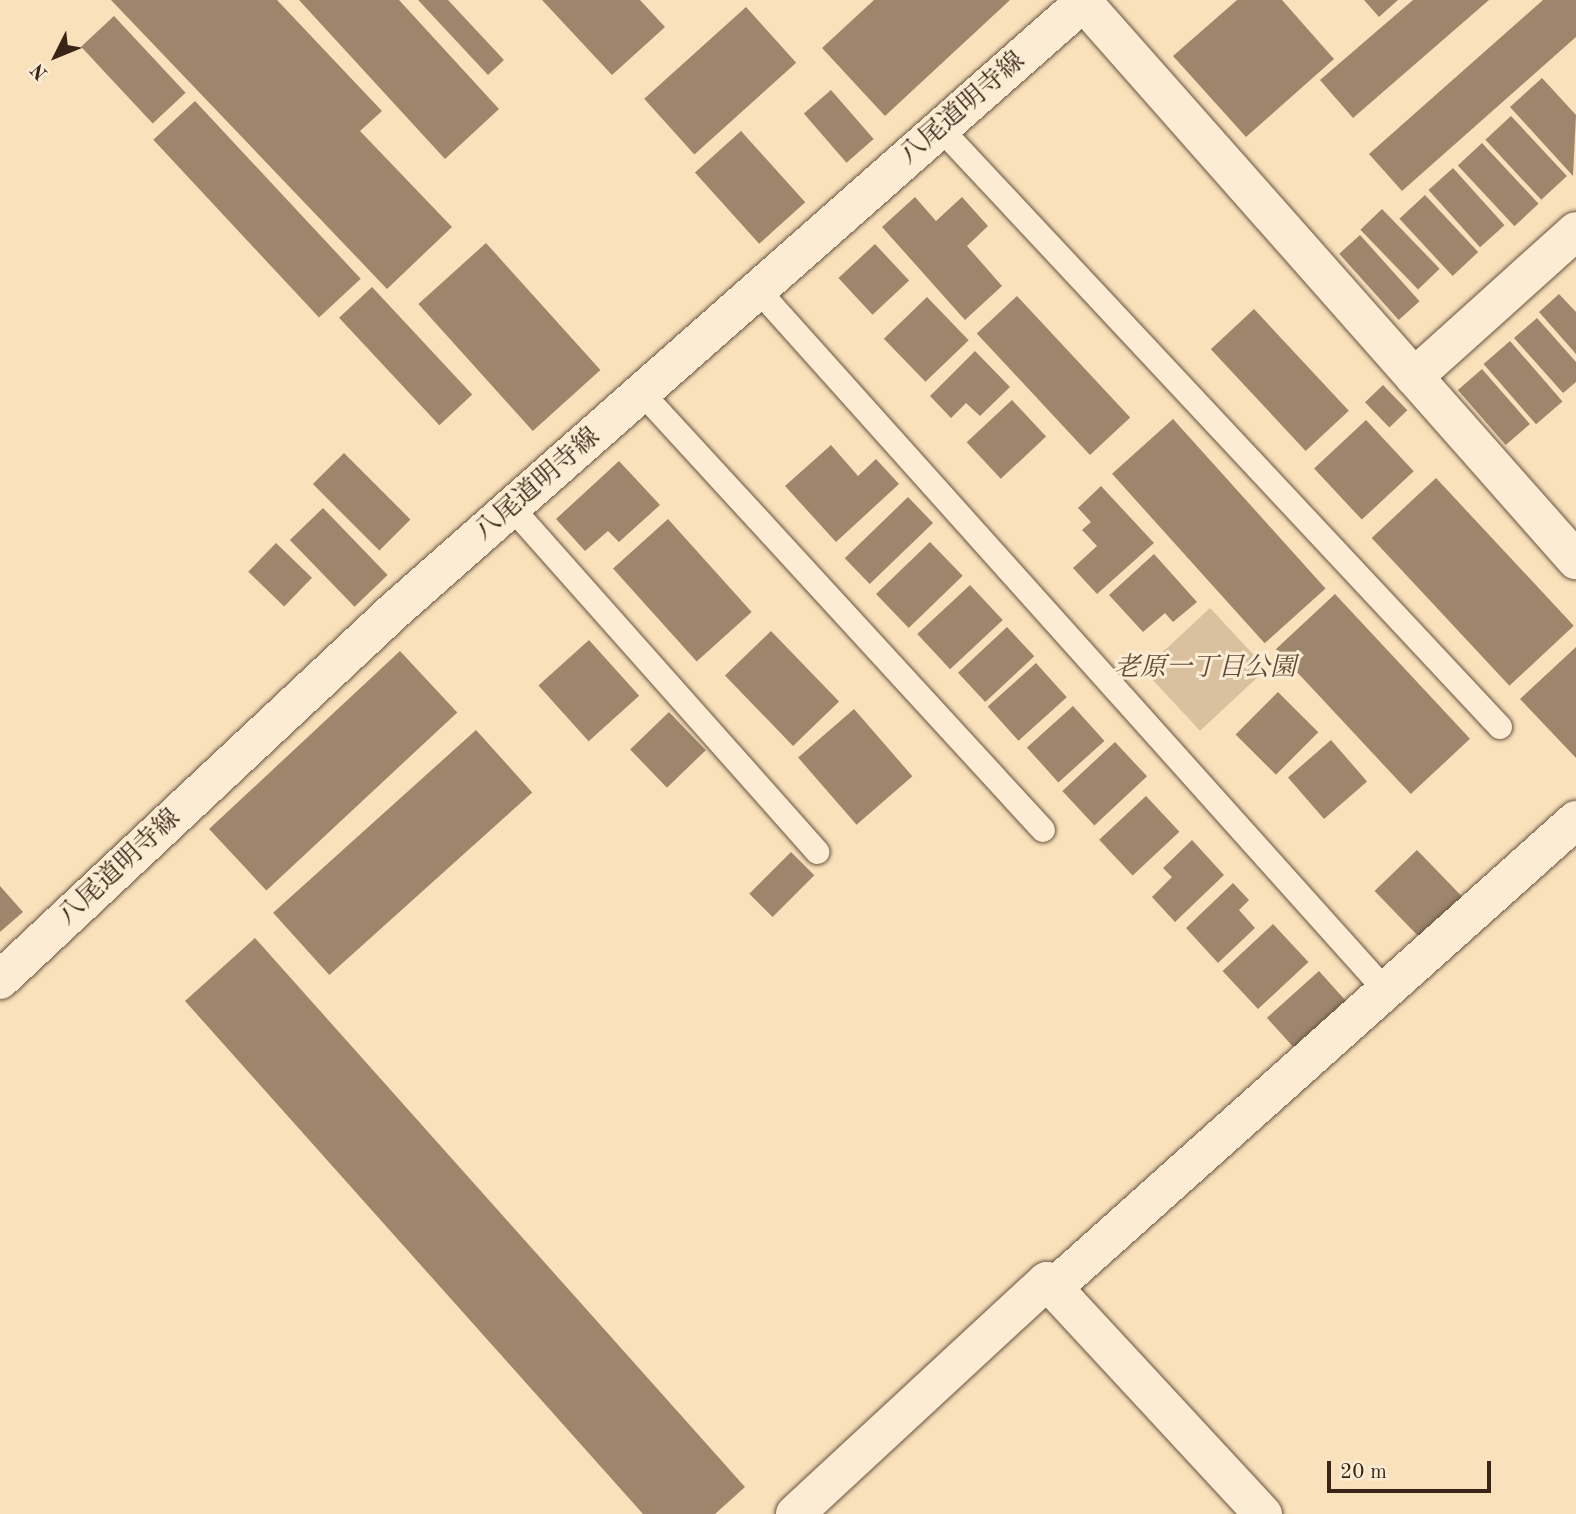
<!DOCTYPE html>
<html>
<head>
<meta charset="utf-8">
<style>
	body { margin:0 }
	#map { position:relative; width:1576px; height:1514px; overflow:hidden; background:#f9e1bb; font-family:"Old Standard TT","Noto Serif JP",serif }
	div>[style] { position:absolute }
	.green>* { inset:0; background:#d9c19f; transform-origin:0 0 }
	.building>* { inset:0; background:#9d866c; transform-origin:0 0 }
	.roads { filter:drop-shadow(0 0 2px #6a5240) drop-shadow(0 0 2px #6a5240) }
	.service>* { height:24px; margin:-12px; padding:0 12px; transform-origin:12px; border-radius:12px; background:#fbecd3 }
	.minor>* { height:38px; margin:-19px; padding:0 19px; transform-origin:19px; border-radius:19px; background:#fbecd3 }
	.secondary>* { height:38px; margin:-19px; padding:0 19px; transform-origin:19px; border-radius:19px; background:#fbecd3 }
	span { translate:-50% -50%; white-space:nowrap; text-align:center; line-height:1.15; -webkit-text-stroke:6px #fbecd3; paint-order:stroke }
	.street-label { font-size:26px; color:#3a2317 }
	.park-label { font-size:26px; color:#624a39; font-style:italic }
	.north { position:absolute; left:21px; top:21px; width:70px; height:70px; -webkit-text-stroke:5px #fbecd3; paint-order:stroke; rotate:227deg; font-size:19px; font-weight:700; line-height:28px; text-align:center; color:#3a2317 }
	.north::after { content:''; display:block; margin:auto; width:24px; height:32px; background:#3a2317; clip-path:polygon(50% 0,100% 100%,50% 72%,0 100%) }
	.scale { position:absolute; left:1327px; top:1461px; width:164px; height:32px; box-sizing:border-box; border:4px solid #3a2317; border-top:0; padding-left:9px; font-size:21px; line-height:24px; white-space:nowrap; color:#3a2317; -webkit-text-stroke:5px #fbecd3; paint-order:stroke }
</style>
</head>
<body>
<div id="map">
	<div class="green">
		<div style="left:1210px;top:608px;width:83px;height:91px;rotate:47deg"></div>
	</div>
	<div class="building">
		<div style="clip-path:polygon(111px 0,277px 0,382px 111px,360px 131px,452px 227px,387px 289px)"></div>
		<div style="clip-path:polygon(299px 0,399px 0,499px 109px,445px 159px)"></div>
		<div style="clip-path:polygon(418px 0,448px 0,504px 60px,488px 75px)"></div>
		<div style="clip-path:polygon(542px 0,640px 0,665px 27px,612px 75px)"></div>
		<div style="clip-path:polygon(874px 0,1010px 0,885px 116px,822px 48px)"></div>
		<div style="clip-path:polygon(1237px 0,1282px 0,1334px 59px,1246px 137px,1173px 56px)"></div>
		<div style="clip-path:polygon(1364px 0,1398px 0,1379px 17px)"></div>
		<div style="clip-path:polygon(1413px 0,1489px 0,1353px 118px,1320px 80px)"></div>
		<div style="clip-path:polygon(1543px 0,1576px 0,1576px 37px,1402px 191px,1369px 154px)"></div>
		<div style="left:746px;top:7px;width:75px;height:137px;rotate:48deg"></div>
		<div style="left:114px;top:16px;width:105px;height:45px;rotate:47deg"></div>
		<div style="clip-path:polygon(1542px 78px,1576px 115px,1573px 176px,1510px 107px)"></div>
		<div style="left:831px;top:90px;width:65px;height:36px;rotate:49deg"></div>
		<div style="left:195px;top:101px;width:243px;height:57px;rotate:47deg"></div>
		<div style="left:1511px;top:116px;width:82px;height:35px;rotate:47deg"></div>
		<div style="left:741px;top:131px;width:96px;height:62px;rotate:48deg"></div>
		<div style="left:1482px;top:143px;width:83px;height:33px;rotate:47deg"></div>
		<div style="left:1453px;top:168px;width:77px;height:33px;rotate:48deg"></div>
		<div style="left:1425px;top:195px;width:78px;height:35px;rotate:47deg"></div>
		<div style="clip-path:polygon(915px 197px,936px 221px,962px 197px,988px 226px,967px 246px,1002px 286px,965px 320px,882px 227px)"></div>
		<div style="left:1382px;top:209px;width:83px;height:30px;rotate:46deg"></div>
		<div style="left:1360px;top:235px;width:89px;height:28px;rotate:48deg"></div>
		<div style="left:486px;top:243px;width:171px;height:91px;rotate:48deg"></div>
		<div style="left:875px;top:244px;width:50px;height:50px;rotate:47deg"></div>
		<div style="left:372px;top:287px;width:147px;height:45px;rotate:47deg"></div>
		<div style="clip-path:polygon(1559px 294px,1576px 312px,1576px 354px,1539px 312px)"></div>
		<div style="left:1017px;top:296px;width:166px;height:55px;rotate:47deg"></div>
		<div style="left:927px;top:297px;width:60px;height:60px;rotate:46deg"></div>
		<div style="left:1254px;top:309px;width:139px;height:59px;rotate:47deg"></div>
		<div style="clip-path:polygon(1537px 318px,1576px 362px,1576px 382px,1563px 393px,1514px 338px)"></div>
		<div style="left:1510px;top:341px;width:80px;height:35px;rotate:49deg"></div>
		<div style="clip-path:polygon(975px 351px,1010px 387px,980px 416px,966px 403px,951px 418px,930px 396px)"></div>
		<div style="left:1482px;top:369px;width:73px;height:32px;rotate:49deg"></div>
		<div style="left:1383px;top:385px;width:35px;height:25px;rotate:46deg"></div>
		<div style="left:1012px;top:400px;width:50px;height:62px;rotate:47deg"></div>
		<div style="left:1173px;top:419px;width:228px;height:82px;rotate:48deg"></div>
		<div style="left:1366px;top:420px;width:70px;height:71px;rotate:47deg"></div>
		<div style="clip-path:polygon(831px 445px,858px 476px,876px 459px,899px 484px,836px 542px,785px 486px)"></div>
		<div style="left:344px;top:453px;width:94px;height:44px;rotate:45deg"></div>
		<div style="clip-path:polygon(619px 461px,660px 505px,619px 542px,608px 531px,585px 551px,556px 519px)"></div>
		<div style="left:1436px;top:478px;width:202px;height:88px;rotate:47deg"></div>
		<div style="clip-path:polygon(1101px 486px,1154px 543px,1097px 594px,1073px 568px,1097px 546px,1082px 530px,1091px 522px,1078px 508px)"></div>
		<div style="left:908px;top:497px;width:36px;height:88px;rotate:46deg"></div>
		<div style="left:323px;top:508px;width:93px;height:46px;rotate:46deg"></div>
		<div style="left:668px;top:519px;width:125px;height:74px;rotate:48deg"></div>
		<div style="left:930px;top:542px;width:47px;height:75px;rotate:46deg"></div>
		<div style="left:276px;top:543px;width:50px;height:40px;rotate:44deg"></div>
		<div style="clip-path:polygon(1154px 554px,1197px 602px,1173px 622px,1165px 613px,1143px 632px,1109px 595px)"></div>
		<div style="left:970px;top:585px;width:48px;height:72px;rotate:47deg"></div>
		<div style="left:1335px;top:594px;width:198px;height:81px;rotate:47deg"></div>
		<div style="left:1007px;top:627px;width:40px;height:67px;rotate:47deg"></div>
		<div style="left:771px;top:631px;width:98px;height:64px;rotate:46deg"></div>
		<div style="left:589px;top:640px;width:75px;height:68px;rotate:48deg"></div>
		<div style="clip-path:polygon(1576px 647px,1576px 758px,1520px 699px)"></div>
		<div style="left:400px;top:651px;width:84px;height:261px;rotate:47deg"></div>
		<div style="left:1036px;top:663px;width:46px;height:65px;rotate:48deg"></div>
		<div style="left:1278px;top:692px;width:57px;height:60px;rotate:45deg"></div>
		<div style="left:1073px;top:706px;width:47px;height:62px;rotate:48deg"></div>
		<div style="left:854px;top:709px;width:89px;height:74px;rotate:49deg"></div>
		<div style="left:669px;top:712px;width:53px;height:54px;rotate:46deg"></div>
		<div style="left:476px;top:730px;width:84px;height:273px;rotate:48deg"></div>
		<div style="left:1331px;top:740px;width:55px;height:57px;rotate:49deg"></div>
		<div style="left:1115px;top:742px;width:47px;height:72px;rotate:47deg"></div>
		<div style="left:1146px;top:796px;width:49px;height:64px;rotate:47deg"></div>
		<div style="clip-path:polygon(1192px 840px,1224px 875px,1175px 922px,1152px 897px,1172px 877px,1163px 868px)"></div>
		<div style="left:1417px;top:850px;width:70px;height:59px;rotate:46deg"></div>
		<div style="left:791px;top:852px;width:33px;height:59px;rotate:45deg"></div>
		<div style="clip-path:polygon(1233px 883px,1249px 900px,1239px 910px,1255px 928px,1218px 963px,1186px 928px)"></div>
		<div style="clip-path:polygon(0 886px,23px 912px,0 932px)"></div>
		<div style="left:1273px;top:924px;width:52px;height:69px;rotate:47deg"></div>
		<div style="clip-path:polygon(255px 938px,745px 1487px,715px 1514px,643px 1514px,185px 1001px)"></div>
		<div style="left:1319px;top:971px;width:47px;height:70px;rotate:48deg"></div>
	</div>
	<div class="roads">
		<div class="service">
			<div style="left:940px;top:128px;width:820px;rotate:46.93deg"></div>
			<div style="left:758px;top:290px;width:941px;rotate:48.14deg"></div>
			<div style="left:642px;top:393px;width:593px;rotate:47.46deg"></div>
			<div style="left:512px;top:508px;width:460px;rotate:48.4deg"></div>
		</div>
		<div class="minor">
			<div style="left:1083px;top:2px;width:745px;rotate:48.54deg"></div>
			<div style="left:1414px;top:377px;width:218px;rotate:-42deg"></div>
			<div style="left:1053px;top:1288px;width:702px;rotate:-41.82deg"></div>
			<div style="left:795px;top:1514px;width:343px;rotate:-42.8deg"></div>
			<div style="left:1047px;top:1281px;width:318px;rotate:47.2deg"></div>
		</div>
		<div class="secondary">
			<div style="left:0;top:980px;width:540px;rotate:-43.12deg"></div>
			<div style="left:394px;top:611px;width:923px;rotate:-41.44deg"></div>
		</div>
	</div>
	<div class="street-label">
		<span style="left:963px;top:109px;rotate:-41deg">八尾道明寺線</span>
		<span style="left:538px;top:485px;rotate:-41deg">八尾道明寺線</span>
		<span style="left:120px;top:868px;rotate:-43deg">八尾道明寺線</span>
	</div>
	<div class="park-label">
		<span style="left:1205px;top:669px">老原一丁目公園</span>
	</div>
	<div class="north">N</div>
	<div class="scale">20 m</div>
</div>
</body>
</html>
